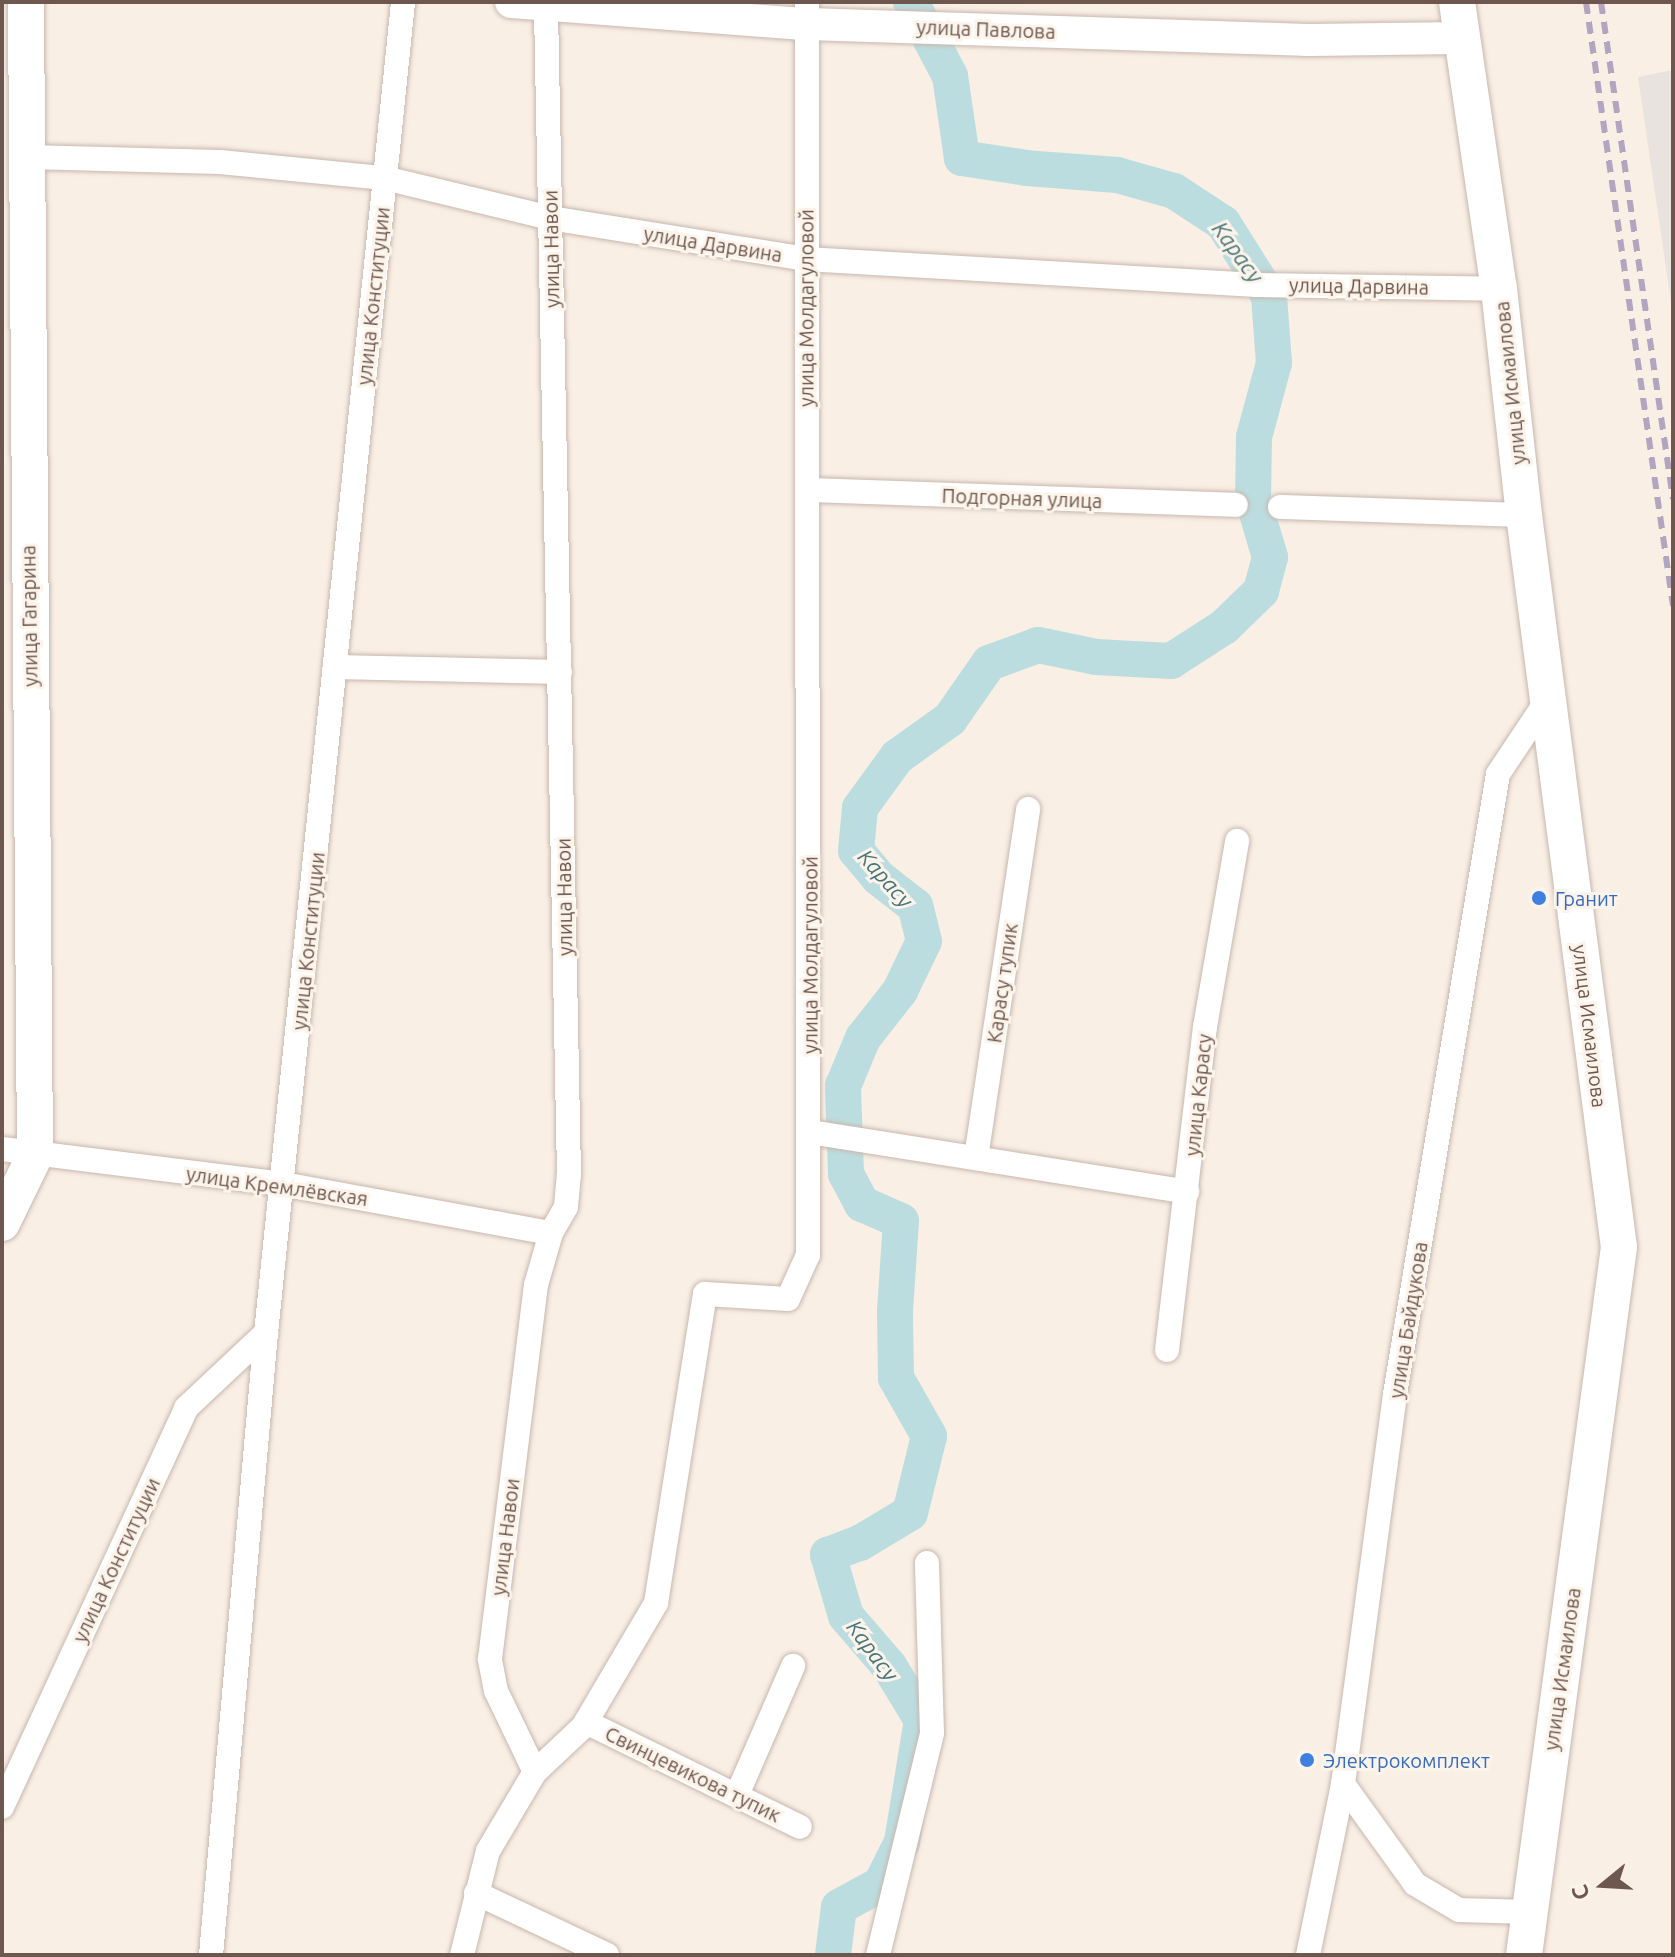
<!DOCTYPE html>
<html>
<head>
<meta charset="utf-8">
<style>
	body { margin:0 }
	#map { position:relative; width:1675px; height:1957px; overflow:hidden; background:#f9efe5; font-family:Ubuntu,sans-serif }
	div>[style] { position:absolute }
	.industrial>* { inset:0; background:#e9e3df }
	.river>* { height:36px; margin:-18px; padding:0 18px; transform-origin:18px; border-radius:18px; background:#bcdddf }
	.roads { filter:drop-shadow(0 0 2px #c8b7ad) drop-shadow(0 0 2px #c8b7ad) }
	.minor>* { height:24px; margin:-12px; padding:0 12px; transform-origin:12px; border-radius:12px; background:#fff }
	.tertiary>* { height:32px; margin:-16px; padding:0 16px; transform-origin:16px; border-radius:16px; background:#fff }
	.secondary>* { height:36px; margin:-18px; padding:0 18px; transform-origin:18px; border-radius:18px; background:#fff }
	.rail>* { height:6px; margin-top:-3px; transform-origin:0; background:repeating-linear-gradient(90deg,#b2a5c0 0 12px,transparent 0 20px) }
	.dots>* { width:22px; height:22px; translate:-50% -50%; box-sizing:border-box; border:4px solid #fcf4eb; border-radius:50% }
	span { translate:-50% -50%; white-space:nowrap; text-align:center; line-height:1.15; -webkit-text-stroke:6px #fcf4eb; paint-order:stroke }
	.street-label { font-size:20px; color:#6e574e }
	.shop-label { font-size:20px; color:#366cbe }
	.left { translate:0 -50%; text-align:left }
	.water-label { font-size:22px; color:#477478; font-style:italic }
	.frame { position:absolute; inset:0; border:4px solid #6e574e; pointer-events:none }
	.north { position:absolute; left:1563px; top:1845px; width:80px; height:80px; -webkit-text-stroke:6px #fcf4eb; paint-order:stroke; rotate:252deg; font-size:22px; font-weight:700; line-height:32px; text-align:center; color:#6e574e }
	.north::after { content:''; display:block; margin:auto; width:28px; height:36px; background:#6e574e; clip-path:polygon(50% 0,100% 100%,50% 72%,0 100%) }
</style>
</head>
<body>
<div id="map">
	<div class="industrial">
		<div style="clip-path:polygon(1673px 70px,1673px 316px,1638px 77px)"></div>
	</div>
	<div class="river">
		<div style="left:833px;top:1955px;width:48px;rotate:-82.9deg"></div>
		<div style="left:839px;top:1907px;width:48px;rotate:-28.7deg"></div>
		<div style="left:881px;top:1884px;width:47px;rotate:-63.4deg"></div>
		<div style="left:902px;top:1842px;width:124px;rotate:-80.7deg"></div>
		<div style="left:922px;top:1720px;width:63px;rotate:-121.4deg"></div>
		<div style="left:889px;top:1666px;width:66px;rotate:-130.7deg"></div>
		<div style="left:846px;top:1616px;width:64px;rotate:-106.4deg"></div>
		<div style="left:828px;top:1555px;width:34px;rotate:-21deg"></div>
		<div style="left:860px;top:1543px;width:58px;rotate:-31deg"></div>
		<div style="left:910px;top:1513px;width:79px;rotate:-76.1deg"></div>
		<div style="left:929px;top:1436px;width:67px;rotate:-119.6deg"></div>
		<div style="left:896px;top:1378px;width:67px;rotate:-90.9deg"></div>
		<div style="left:895px;top:1311px;width:90px;rotate:-86.2deg"></div>
		<div style="left:901px;top:1221px;width:43px;rotate:-156.4deg"></div>
		<div style="left:862px;top:1204px;width:34px;rotate:-118deg"></div>
		<div style="left:846px;top:1174px;width:88px;rotate:-92deg"></div>
		<div style="left:843px;top:1086px;width:52px;rotate:-67.4deg"></div>
		<div style="left:863px;top:1038px;width:60px;rotate:-51.8deg"></div>
		<div style="left:900px;top:991px;width:55px;rotate:-64.4deg"></div>
		<div style="left:924px;top:941px;width:36px;rotate:-104deg"></div>
		<div style="left:915px;top:906px;width:46px;rotate:-142.1deg"></div>
		<div style="left:879px;top:878px;width:35px;rotate:-130deg"></div>
		<div style="left:856px;top:851px;width:43px;rotate:-84.7deg"></div>
		<div style="left:860px;top:808px;width:63px;rotate:-54deg"></div>
		<div style="left:897px;top:757px;width:65px;rotate:-35.6deg"></div>
		<div style="left:950px;top:719px;width:68px;rotate:-55.1deg"></div>
		<div style="left:989px;top:663px;width:52px;rotate:-20.2deg"></div>
		<div style="left:1038px;top:645px;width:59px;rotate:11.7deg"></div>
		<div style="left:1096px;top:657px;width:75px;rotate:3.1deg"></div>
		<div style="left:1171px;top:661px;width:63px;rotate:-32.7deg"></div>
		<div style="left:1224px;top:627px;width:52px;rotate:-44.2deg"></div>
		<div style="left:1261px;top:591px;width:35px;rotate:-75deg"></div>
		<div style="left:1270px;top:557px;width:59px;rotate:-106.6deg"></div>
		<div style="left:1253px;top:500px;width:63px;rotate:-89.1deg"></div>
		<div style="left:1254px;top:437px;width:77px;rotate:-74.9deg"></div>
		<div style="left:1274px;top:363px;width:67px;rotate:-94.3deg"></div>
		<div style="left:1269px;top:296px;width:86px;rotate:-122.2deg"></div>
		<div style="left:1223px;top:223px;width:59px;rotate:-146.9deg"></div>
		<div style="left:1174px;top:191px;width:59px;rotate:-164.3deg"></div>
		<div style="left:1117px;top:175px;width:90px;rotate:-175.6deg"></div>
		<div style="left:1027px;top:168px;width:66px;rotate:-171.3deg"></div>
		<div style="left:962px;top:158px;width:83px;rotate:-98.3deg"></div>
		<div style="left:950px;top:76px;width:84px;rotate:-117.8deg"></div>
	</div>
	<div class="roads">
		<div class="minor">
			<div style="left:28px;top:157px;width:192px;rotate:1.5deg"></div>
			<div style="left:220px;top:162px;width:165px;rotate:5.6deg"></div>
			<div style="left:384px;top:178px;width:171px;rotate:13.5deg"></div>
			<div style="left:550px;top:218px;width:258px;rotate:9.1deg"></div>
			<div style="left:805px;top:259px;width:452px;rotate:3.3deg"></div>
			<div style="left:1256px;top:285px;width:243px;rotate:0.9deg"></div>
			<div style="left:808px;top:490px;width:428px;rotate:2deg"></div>
			<div style="left:1280px;top:507px;width:244px;rotate:1.9deg"></div>
			<div style="left:336px;top:667px;width:224px;rotate:1.3deg"></div>
			<div style="left:810px;top:1132px;width:382px;rotate:9deg"></div>
			<div style="left:2px;top:1149px;width:283px;rotate:7.1deg"></div>
			<div style="left:283px;top:1184px;width:272px;rotate:10.4deg"></div>
			<div style="left:976px;top:1158px;width:353px;rotate:-81.5deg"></div>
			<div style="left:1167px;top:1350px;width:325px;rotate:-83.3deg"></div>
			<div style="left:1205px;top:1027px;width:189px;rotate:-80.2deg"></div>
			<div style="left:586px;top:1722px;width:238px;rotate:26.1deg"></div>
			<div style="left:535px;top:1772px;width:90px;rotate:-115.7deg"></div>
			<div style="left:496px;top:1691px;width:33px;rotate:-101deg"></div>
			<div style="left:490px;top:1659px;width:377px;rotate:-83deg"></div>
			<div style="left:536px;top:1285px;width:54px;rotate:-73.9deg"></div>
			<div style="left:551px;top:1233px;width:30px;rotate:-60deg"></div>
			<div style="left:566px;top:1207px;width:32px;rotate:-85deg"></div>
			<div style="left:569px;top:1175px;width:1170px;rotate:-91.13deg"></div>
			<div style="left:1343px;top:1784px;width:123px;rotate:54.2deg"></div>
			<div style="left:1415px;top:1884px;width:51px;rotate:30.6deg"></div>
			<div style="left:1459px;top:1910px;width:70px;rotate:1.6deg"></div>
			<div style="left:737px;top:1795px;width:141px;rotate:-66.5deg"></div>
			<div style="left:2px;top:1807px;width:439px;rotate:-65.2deg"></div>
			<div style="left:186px;top:1408px;width:110px;rotate:-43.2deg"></div>
			<div style="left:266px;top:1333px;width:1338px;rotate:-84.12deg"></div>
			<div style="left:476px;top:1893px;width:145px;rotate:25.3deg"></div>
			<div style="left:211px;top:1955px;width:624px;rotate:-84.95deg"></div>
			<div style="left:462px;top:1955px;width:107px;rotate:-76deg"></div>
			<div style="left:488px;top:1851px;width:92px;rotate:-59.3deg"></div>
			<div style="left:535px;top:1772px;width:66px;rotate:-43.2deg"></div>
			<div style="left:583px;top:1727px;width:144px;rotate:-59.5deg"></div>
			<div style="left:656px;top:1603px;width:313px;rotate:-81deg"></div>
			<div style="left:705px;top:1294px;width:83px;rotate:3.4deg"></div>
			<div style="left:788px;top:1299px;width:48px;rotate:-65.6deg"></div>
			<div style="left:808px;top:1255px;width:1253px;rotate:-90.05deg"></div>
			<div style="left:878px;top:1955px;width:228px;rotate:-76.3deg"></div>
			<div style="left:932px;top:1733px;width:170px;rotate:-91.7deg"></div>
			<div style="left:1308px;top:1955px;width:175px;rotate:-78.4deg"></div>
			<div style="left:1343px;top:1784px;width:393px;rotate:-82.4deg"></div>
			<div style="left:1395px;top:1394px;width:628px;rotate:-80.57deg"></div>
			<div style="left:1498px;top:774px;width:90px;rotate:-56.3deg"></div>
		</div>
		<div class="tertiary">
			<div style="left:511px;top:2px;width:297px;rotate:4.3deg"></div>
			<div style="left:807px;top:24px;width:502px;rotate:1.83deg"></div>
			<div style="left:1309px;top:40px;width:152px;rotate:-0.8deg"></div>
		</div>
		<div class="secondary">
			<div style="left:1457px;top:2px;width:290px;rotate:81.7deg"></div>
			<div style="left:1499px;top:289px;width:227px;rotate:83.7deg"></div>
			<div style="left:1524px;top:515px;width:738px;rotate:82.61deg"></div>
			<div style="left:1619px;top:1247px;width:714px;rotate:97.64deg"></div>
			<div style="left:2px;top:1223px;width:76px;rotate:-64.1deg"></div>
			<div style="left:35px;top:1155px;width:1153px;rotate:-90.45deg"></div>
		</div>
	</div>
	<div class="rail">
		<div style="left:1586px;top:2px;width:610px;rotate:81.8deg"></div>
		<div style="left:1601px;top:2px;width:502px;rotate:81.76deg"></div>
	</div>
	<div class="dots">
		<div style="left:1539px;top:898px;background:#3f7fe0"></div>
		<div style="left:1307px;top:1760px;background:#3f7fe0"></div>
	</div>
	<div class="street-label">
		<span style="left:986px;top:29px;rotate:2deg">улица Павлова</span>
		<span style="left:713px;top:244px;rotate:9deg">улица Дарвина</span>
		<span style="left:551px;top:249px;rotate:-91deg">улица Навои</span>
		<span style="left:1359px;top:286px;rotate:1deg">улица Дарвина</span>
		<span style="left:373px;top:296px;rotate:-84deg">улица Конституции</span>
		<span style="left:806px;top:308px;rotate:-90deg">улица Молдагуловой</span>
		<span style="left:1510px;top:383px;rotate:-96deg">улица Исмаилова</span>
		<span style="left:1022px;top:498px;rotate:2deg">Подгорная улица</span>
		<span style="left:29px;top:616px;rotate:-91deg">улица Гагарина</span>
		<span style="left:564px;top:897px;rotate:-91deg">улица Навои</span>
		<span style="left:308px;top:941px;rotate:-84deg">улица Конституции</span>
		<span style="left:810px;top:955px;rotate:-90deg">улица Молдагуловой</span>
		<span style="left:1002px;top:983px;rotate:-82deg">Карасу тупик</span>
		<span style="left:1590px;top:1026px;rotate:83deg">улица Исмаилова</span>
		<span style="left:1198px;top:1095px;rotate:-84deg">улица Карасу</span>
		<span style="left:277px;top:1186px;rotate:8deg">улица Кремлёвская</span>
		<span style="left:1408px;top:1320px;rotate:-81deg">улица Байдукова</span>
		<span style="left:505px;top:1537px;rotate:-83deg">улица Навои</span>
		<span style="left:116px;top:1560px;rotate:-65deg">улица Конституции</span>
		<span style="left:1562px;top:1669px;rotate:-82deg">улица Исмаилова</span>
		<span style="left:693px;top:1774px;rotate:26deg">Свинцевикова тупик</span>
	</div>
	<div class="shop-label">
		<span class="left" style="left:1555px;top:898px">Гранит</span>
		<span class="left" style="left:1323px;top:1760px">Электрокомплект</span>
	</div>
	<div class="water-label">
		<span style="left:1238px;top:252px;rotate:54deg">Карасу</span>
		<span style="left:886px;top:878px;rotate:48deg">Карасу</span>
		<span style="left:873px;top:1650px;rotate:53deg">Карасу</span>
	</div>
	<div class="frame"></div>
	<div class="north">С</div>
</div>
</body>
</html>
